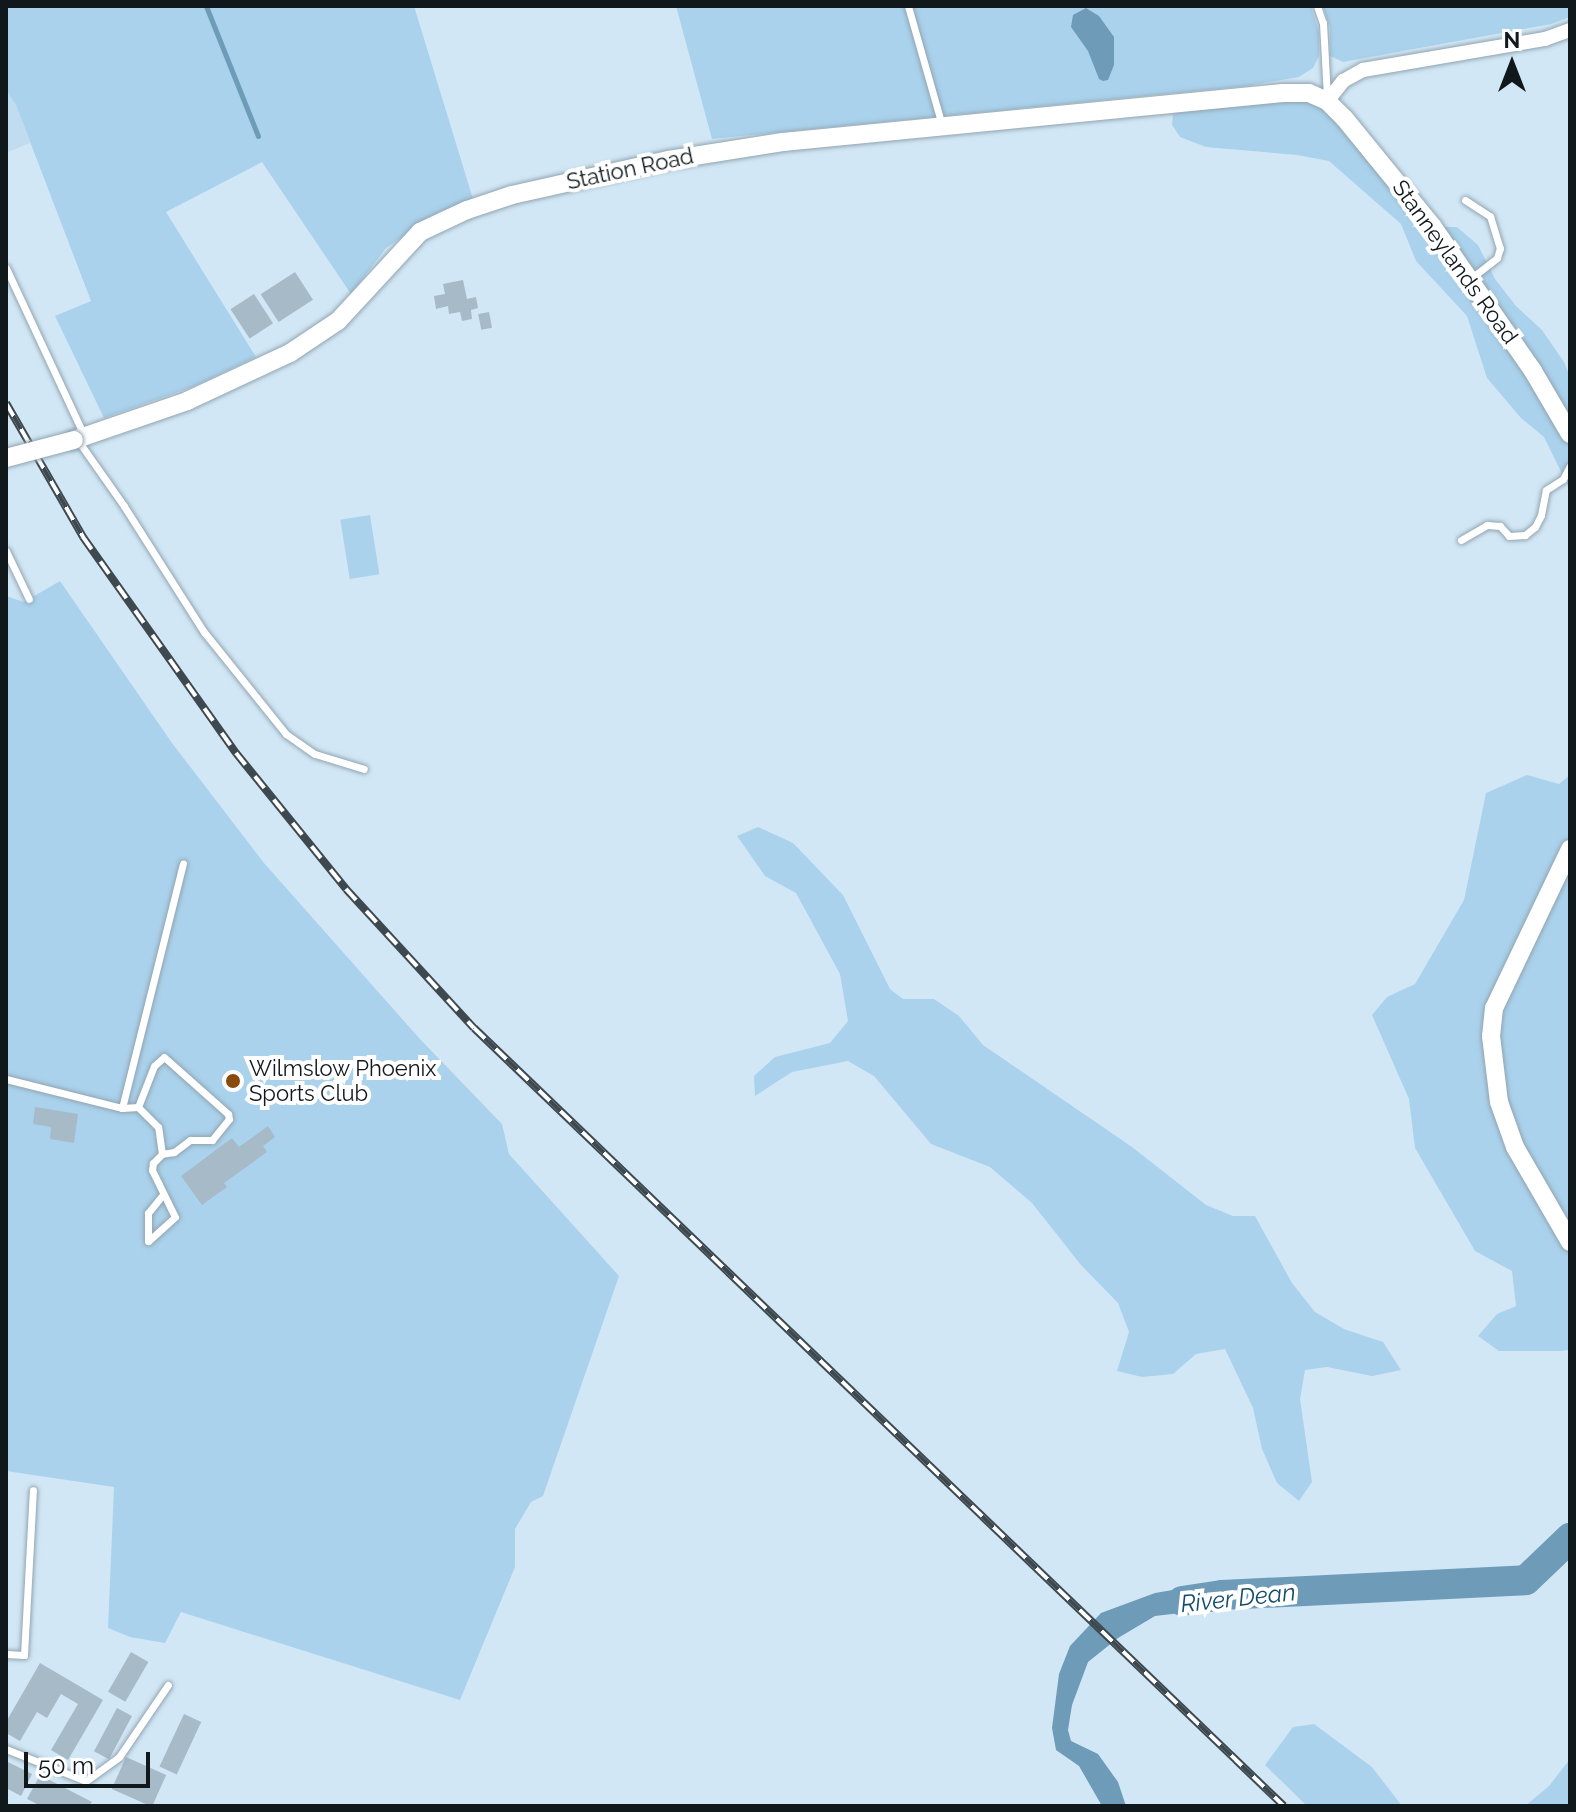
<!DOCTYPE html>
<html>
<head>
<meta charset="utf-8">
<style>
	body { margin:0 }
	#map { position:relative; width:1576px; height:1812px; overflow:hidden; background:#d2e7f5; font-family:Raleway,sans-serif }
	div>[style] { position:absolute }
	.built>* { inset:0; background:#c0dcee }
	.green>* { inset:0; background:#aad2ec; transform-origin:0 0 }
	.water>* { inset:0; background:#6d9bb8 }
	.stream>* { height:5px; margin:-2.5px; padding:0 2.5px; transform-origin:2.5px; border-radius:2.5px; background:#6d9bb8 }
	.river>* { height:30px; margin:-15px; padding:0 15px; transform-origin:15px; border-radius:15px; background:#6d9bb8 }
	.building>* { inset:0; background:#a6bac7; transform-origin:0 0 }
	.roads { filter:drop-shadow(0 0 2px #91a4b1) drop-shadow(0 0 2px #91a4b1) }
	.service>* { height:7px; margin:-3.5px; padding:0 3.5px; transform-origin:3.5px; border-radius:3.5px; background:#fff }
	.minor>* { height:14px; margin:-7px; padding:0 7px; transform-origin:7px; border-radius:7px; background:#fff }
	.tertiary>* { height:18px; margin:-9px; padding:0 9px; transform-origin:9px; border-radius:9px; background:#fff }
	.rail>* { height:8px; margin-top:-4px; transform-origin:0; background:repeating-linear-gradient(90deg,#fff 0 15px,#3e494f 0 30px); box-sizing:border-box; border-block:2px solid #3e494f }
	.bridges { filter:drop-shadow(0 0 2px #91a4b1) drop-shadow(0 0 2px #91a4b1) }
	.tertiary-bridge>* { height:18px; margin:-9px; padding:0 9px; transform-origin:9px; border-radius:9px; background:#fff }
	.dots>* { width:22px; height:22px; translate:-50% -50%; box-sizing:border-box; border:4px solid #fff; border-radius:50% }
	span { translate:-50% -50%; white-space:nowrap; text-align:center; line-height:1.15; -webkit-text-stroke:8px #fff; paint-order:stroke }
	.street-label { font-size:22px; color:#10181c }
	.poi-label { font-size:22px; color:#10181c }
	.left { translate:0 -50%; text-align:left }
	.water-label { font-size:24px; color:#134d6b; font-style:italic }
	.frame { position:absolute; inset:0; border:8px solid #10181c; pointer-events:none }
	.north { position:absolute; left:1472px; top:24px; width:80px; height:80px; -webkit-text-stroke:6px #fff; paint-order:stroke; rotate:0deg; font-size:22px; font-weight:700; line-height:32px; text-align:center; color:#10181c }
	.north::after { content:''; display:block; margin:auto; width:28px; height:36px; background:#10181c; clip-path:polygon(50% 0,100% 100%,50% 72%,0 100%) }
	.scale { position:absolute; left:24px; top:1752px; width:126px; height:36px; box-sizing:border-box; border:4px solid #10181c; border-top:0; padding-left:10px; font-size:24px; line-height:28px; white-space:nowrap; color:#10181c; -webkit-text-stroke:6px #fff; paint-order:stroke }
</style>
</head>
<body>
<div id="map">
	<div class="built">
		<div style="clip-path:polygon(6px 90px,16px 104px,30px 143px,6px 153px)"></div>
	</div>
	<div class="green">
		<div style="clip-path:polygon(6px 6px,414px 6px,473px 199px,439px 212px,386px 248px,351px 294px,262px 162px,166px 212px,256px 357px,192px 387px,104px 418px,55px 316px,91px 301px,16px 105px,6px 90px)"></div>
		<div style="clip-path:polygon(676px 6px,1311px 6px,1319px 33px,1319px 56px,1313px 68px,1299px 77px,1246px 86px,712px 139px)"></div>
		<div style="clip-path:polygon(1323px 6px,1570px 6px,1570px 17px,1551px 24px,1343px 62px,1330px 56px,1330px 28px)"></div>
		<div style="clip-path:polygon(1309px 93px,1433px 227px,1457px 227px,1478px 245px,1495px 279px,1516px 306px,1542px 330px,1564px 362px,1570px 377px,1570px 490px,1544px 437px,1521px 418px,1487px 378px,1467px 316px,1416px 261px,1401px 224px,1329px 161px,1297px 155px,1206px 147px,1180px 137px,1172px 125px,1174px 105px)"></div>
		<div style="left:370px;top:515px;width:60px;height:30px;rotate:81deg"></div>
		<div style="clip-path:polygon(60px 581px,172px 743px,264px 863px,419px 1038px,502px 1124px,509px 1154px,619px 1276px,543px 1496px,531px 1502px,515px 1529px,515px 1567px,460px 1700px,181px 1612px,165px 1643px,130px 1637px,108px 1628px,114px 1487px,6px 1471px,6px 596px,24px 602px)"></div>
		<div style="clip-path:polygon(1527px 775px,1559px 784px,1570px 775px,1570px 1350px,1560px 1351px,1499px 1351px,1478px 1336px,1497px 1314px,1516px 1306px,1512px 1271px,1475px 1251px,1415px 1148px,1409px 1099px,1372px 1015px,1387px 997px,1415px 984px,1464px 900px,1486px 793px)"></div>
		<div style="clip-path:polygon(758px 827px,793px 843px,843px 895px,890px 989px,903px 999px,934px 999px,959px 1016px,983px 1045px,1132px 1147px,1206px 1205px,1233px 1216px,1255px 1216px,1292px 1283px,1315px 1312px,1344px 1329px,1383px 1342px,1401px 1370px,1372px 1376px,1327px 1367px,1305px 1370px,1300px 1399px,1312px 1482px,1299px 1501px,1277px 1483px,1262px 1449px,1253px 1408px,1225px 1349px,1196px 1354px,1173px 1374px,1142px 1377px,1117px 1371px,1129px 1332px,1118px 1303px,1081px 1265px,1032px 1203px,990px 1167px,931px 1144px,874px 1076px,848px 1061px,792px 1072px,755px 1096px,754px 1076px,775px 1057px,830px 1043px,848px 1021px,840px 974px,796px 893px,765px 876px,737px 836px)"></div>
		<div style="clip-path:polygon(1314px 1724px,1372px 1767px,1402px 1806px,1307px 1806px,1265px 1765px,1293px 1727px)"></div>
		<div style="clip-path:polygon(1570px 1759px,1570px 1806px,1525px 1806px,1549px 1786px)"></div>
	</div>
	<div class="water">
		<div style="clip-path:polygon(1086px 8px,1099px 16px,1114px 37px,1114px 65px,1108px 80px,1103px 81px,1099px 79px,1088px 51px,1071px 27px,1073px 15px)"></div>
		<div style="clip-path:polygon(1220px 1582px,1223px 1608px,1155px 1616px,1118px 1638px,1088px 1662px,1072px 1705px,1068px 1730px,1071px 1741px,1098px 1754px,1118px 1782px,1126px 1806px,1102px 1806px,1079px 1766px,1056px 1750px,1052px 1728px,1059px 1674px,1070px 1646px,1101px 1613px,1155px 1593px)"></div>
	</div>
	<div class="stream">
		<div style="left:206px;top:6px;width:140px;rotate:68.2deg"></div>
	</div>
	<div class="river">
		<div style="left:1182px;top:1601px;width:40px;rotate:-8.5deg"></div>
		<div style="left:1222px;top:1595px;width:304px;rotate:-2.8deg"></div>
		<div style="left:1526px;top:1580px;width:61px;rotate:-43.7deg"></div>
	</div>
	<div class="building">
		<div style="left:295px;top:272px;width:33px;height:41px;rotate:57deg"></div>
		<div style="clip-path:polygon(463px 280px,467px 299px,476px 297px,478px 308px,471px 310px,472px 319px,462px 321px,460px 312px,449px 314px,448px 306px,436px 309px,434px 296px,445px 294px,443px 284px)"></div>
		<div style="left:254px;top:294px;width:35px;height:28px;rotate:57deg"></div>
		<div style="left:489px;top:312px;width:16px;height:11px;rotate:79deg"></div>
		<div style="clip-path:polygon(35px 1107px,78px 1114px,74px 1143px,50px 1139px,51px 1127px,33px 1124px)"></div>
		<div style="clip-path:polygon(268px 1126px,275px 1137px,263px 1146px,267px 1152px,224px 1183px,227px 1187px,202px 1205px,181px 1176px,232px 1138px,239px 1147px)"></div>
		<div style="left:131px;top:1652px;width:20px;height:46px;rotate:30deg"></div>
		<div style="clip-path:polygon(40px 1663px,103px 1700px,68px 1760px,51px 1750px,78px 1704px,61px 1694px,47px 1718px,37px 1712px,20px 1741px,6px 1733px,6px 1722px)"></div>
		<div style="left:117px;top:1708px;width:17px;height:49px;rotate:28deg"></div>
		<div style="left:184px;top:1714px;width:19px;height:58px;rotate:25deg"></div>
		<div style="left:126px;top:1757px;width:44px;height:35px;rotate:24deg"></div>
		<div style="clip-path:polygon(8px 1762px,32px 1774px,21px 1796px,6px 1788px)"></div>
		<div style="clip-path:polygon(40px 1775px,92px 1802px,89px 1806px,41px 1806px,27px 1799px)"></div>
	</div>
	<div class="roads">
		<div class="service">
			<div style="left:908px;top:6px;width:124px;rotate:74.1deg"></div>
			<div style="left:1317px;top:6px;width:18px;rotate:71deg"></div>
			<div style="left:1323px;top:23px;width:75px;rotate:86.9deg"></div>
			<div style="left:1465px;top:200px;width:30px;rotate:33deg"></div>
			<div style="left:1490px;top:216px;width:34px;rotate:73deg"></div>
			<div style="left:1500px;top:248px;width:10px;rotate:107deg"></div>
			<div style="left:1497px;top:258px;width:33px;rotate:142deg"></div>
			<div style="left:6px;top:268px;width:184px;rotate:65deg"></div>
			<div style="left:79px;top:442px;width:78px;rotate:54.9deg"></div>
			<div style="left:124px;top:506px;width:149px;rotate:57.6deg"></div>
			<div style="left:204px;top:632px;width:131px;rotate:51.2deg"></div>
			<div style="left:286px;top:734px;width:35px;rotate:35deg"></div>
			<div style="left:315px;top:754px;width:51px;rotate:17deg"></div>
			<div style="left:1461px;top:540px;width:30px;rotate:-30deg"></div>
			<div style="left:1487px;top:525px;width:13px;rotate:4deg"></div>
			<div style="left:1500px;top:526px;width:13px;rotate:48deg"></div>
			<div style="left:1509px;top:536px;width:16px;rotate:-4deg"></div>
			<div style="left:1525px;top:535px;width:13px;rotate:-39deg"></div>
			<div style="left:1535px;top:527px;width:13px;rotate:-63deg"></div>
			<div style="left:1541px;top:515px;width:25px;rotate:-79deg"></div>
			<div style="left:1546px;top:490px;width:20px;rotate:-33deg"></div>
			<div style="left:1563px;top:479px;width:15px;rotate:-62deg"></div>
			<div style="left:6px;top:551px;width:53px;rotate:64.4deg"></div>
			<div style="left:164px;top:1057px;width:86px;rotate:41.7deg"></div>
			<div style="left:228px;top:1114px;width:5px;rotate:79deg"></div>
			<div style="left:229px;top:1119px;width:27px;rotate:129deg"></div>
			<div style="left:212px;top:1140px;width:22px;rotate:180deg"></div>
			<div style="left:190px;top:1140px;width:20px;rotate:143deg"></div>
			<div style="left:174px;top:1152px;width:12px;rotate:171deg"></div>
			<div style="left:162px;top:1154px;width:27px;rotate:-98deg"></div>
			<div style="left:158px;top:1127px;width:28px;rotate:-135deg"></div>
			<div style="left:138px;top:1107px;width:44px;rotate:-68.7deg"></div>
			<div style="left:154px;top:1066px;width:13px;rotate:-42deg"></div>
			<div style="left:6px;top:1079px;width:120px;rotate:14deg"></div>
			<div style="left:122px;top:1108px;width:16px;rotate:-4deg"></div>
			<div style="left:122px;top:1108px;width:252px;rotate:-76deg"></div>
			<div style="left:162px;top:1154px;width:13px;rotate:135deg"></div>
			<div style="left:153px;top:1163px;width:7px;rotate:98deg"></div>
			<div style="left:152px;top:1170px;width:52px;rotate:63.9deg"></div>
			<div style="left:175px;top:1217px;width:36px;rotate:138deg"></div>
			<div style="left:148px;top:1241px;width:28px;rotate:-90deg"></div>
			<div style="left:148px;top:1213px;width:22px;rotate:-51deg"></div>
			<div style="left:6px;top:1654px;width:18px;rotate:3deg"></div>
			<div style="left:24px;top:1655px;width:165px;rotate:-86.9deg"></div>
			<div style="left:6px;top:1749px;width:86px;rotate:21.8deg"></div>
			<div style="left:86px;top:1781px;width:41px;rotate:-36deg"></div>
			<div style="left:119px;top:1757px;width:87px;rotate:-55.8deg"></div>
		</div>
		<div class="minor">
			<div style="left:1327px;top:101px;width:26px;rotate:-51deg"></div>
			<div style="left:1343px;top:81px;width:23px;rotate:-29deg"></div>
			<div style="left:1363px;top:70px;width:185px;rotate:-9.7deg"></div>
			<div style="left:1545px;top:39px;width:27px;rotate:-20deg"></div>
		</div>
		<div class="tertiary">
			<div style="left:74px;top:440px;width:120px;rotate:-19deg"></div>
			<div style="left:187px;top:401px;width:114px;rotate:-25deg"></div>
			<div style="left:290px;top:353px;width:58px;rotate:-33.7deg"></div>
			<div style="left:338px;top:321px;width:121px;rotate:-47.3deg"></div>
			<div style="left:420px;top:232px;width:52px;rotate:-25.1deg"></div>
			<div style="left:467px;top:210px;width:47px;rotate:-18.4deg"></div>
			<div style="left:512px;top:195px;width:161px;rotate:-12.6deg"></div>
			<div style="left:669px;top:160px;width:115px;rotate:-9deg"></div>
			<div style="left:783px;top:142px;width:502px;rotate:-5.6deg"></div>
			<div style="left:1283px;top:93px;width:26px"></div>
			<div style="left:1309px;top:93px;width:20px;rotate:24deg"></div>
			<div style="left:1327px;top:101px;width:25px;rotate:45deg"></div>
			<div style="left:1345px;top:119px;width:139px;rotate:50.8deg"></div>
			<div style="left:1433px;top:227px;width:175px;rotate:55.2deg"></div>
			<div style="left:1533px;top:371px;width:73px;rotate:59.6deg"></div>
			<div style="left:1570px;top:849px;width:176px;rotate:115.5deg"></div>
			<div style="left:1494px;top:1008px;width:28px;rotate:96deg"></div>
			<div style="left:1491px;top:1036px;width:66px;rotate:83.1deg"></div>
			<div style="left:1499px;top:1102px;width:48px;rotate:70.4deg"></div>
			<div style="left:1515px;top:1147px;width:110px;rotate:59.9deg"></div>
		</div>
	</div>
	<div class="rail">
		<div style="left:6px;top:403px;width:155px;rotate:60.1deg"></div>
		<div style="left:83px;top:537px;width:265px;rotate:54.7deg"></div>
		<div style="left:236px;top:753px;width:175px;rotate:51deg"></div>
		<div style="left:346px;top:889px;width:189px;rotate:47.4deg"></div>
		<div style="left:474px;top:1028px;width:1123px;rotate:43.85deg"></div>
	</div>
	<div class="bridges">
		<div class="tertiary-bridge">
			<div style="left:6px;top:458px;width:70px;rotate:-14.8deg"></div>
		</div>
	</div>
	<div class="dots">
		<div style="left:233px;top:1081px;background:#894a0f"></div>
	</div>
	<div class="street-label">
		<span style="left:630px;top:169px;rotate:-12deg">Station Road</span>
		<span style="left:1455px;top:262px;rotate:54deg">Stanneylands Road</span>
	</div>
	<div class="poi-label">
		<span class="left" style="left:249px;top:1081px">Wilmslow Phoenix<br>Sports Club</span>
	</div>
	<div class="water-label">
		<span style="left:1238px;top:1598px;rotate:-6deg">River Dean</span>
	</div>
	<div class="frame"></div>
	<div class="north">N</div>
	<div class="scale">50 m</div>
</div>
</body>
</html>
